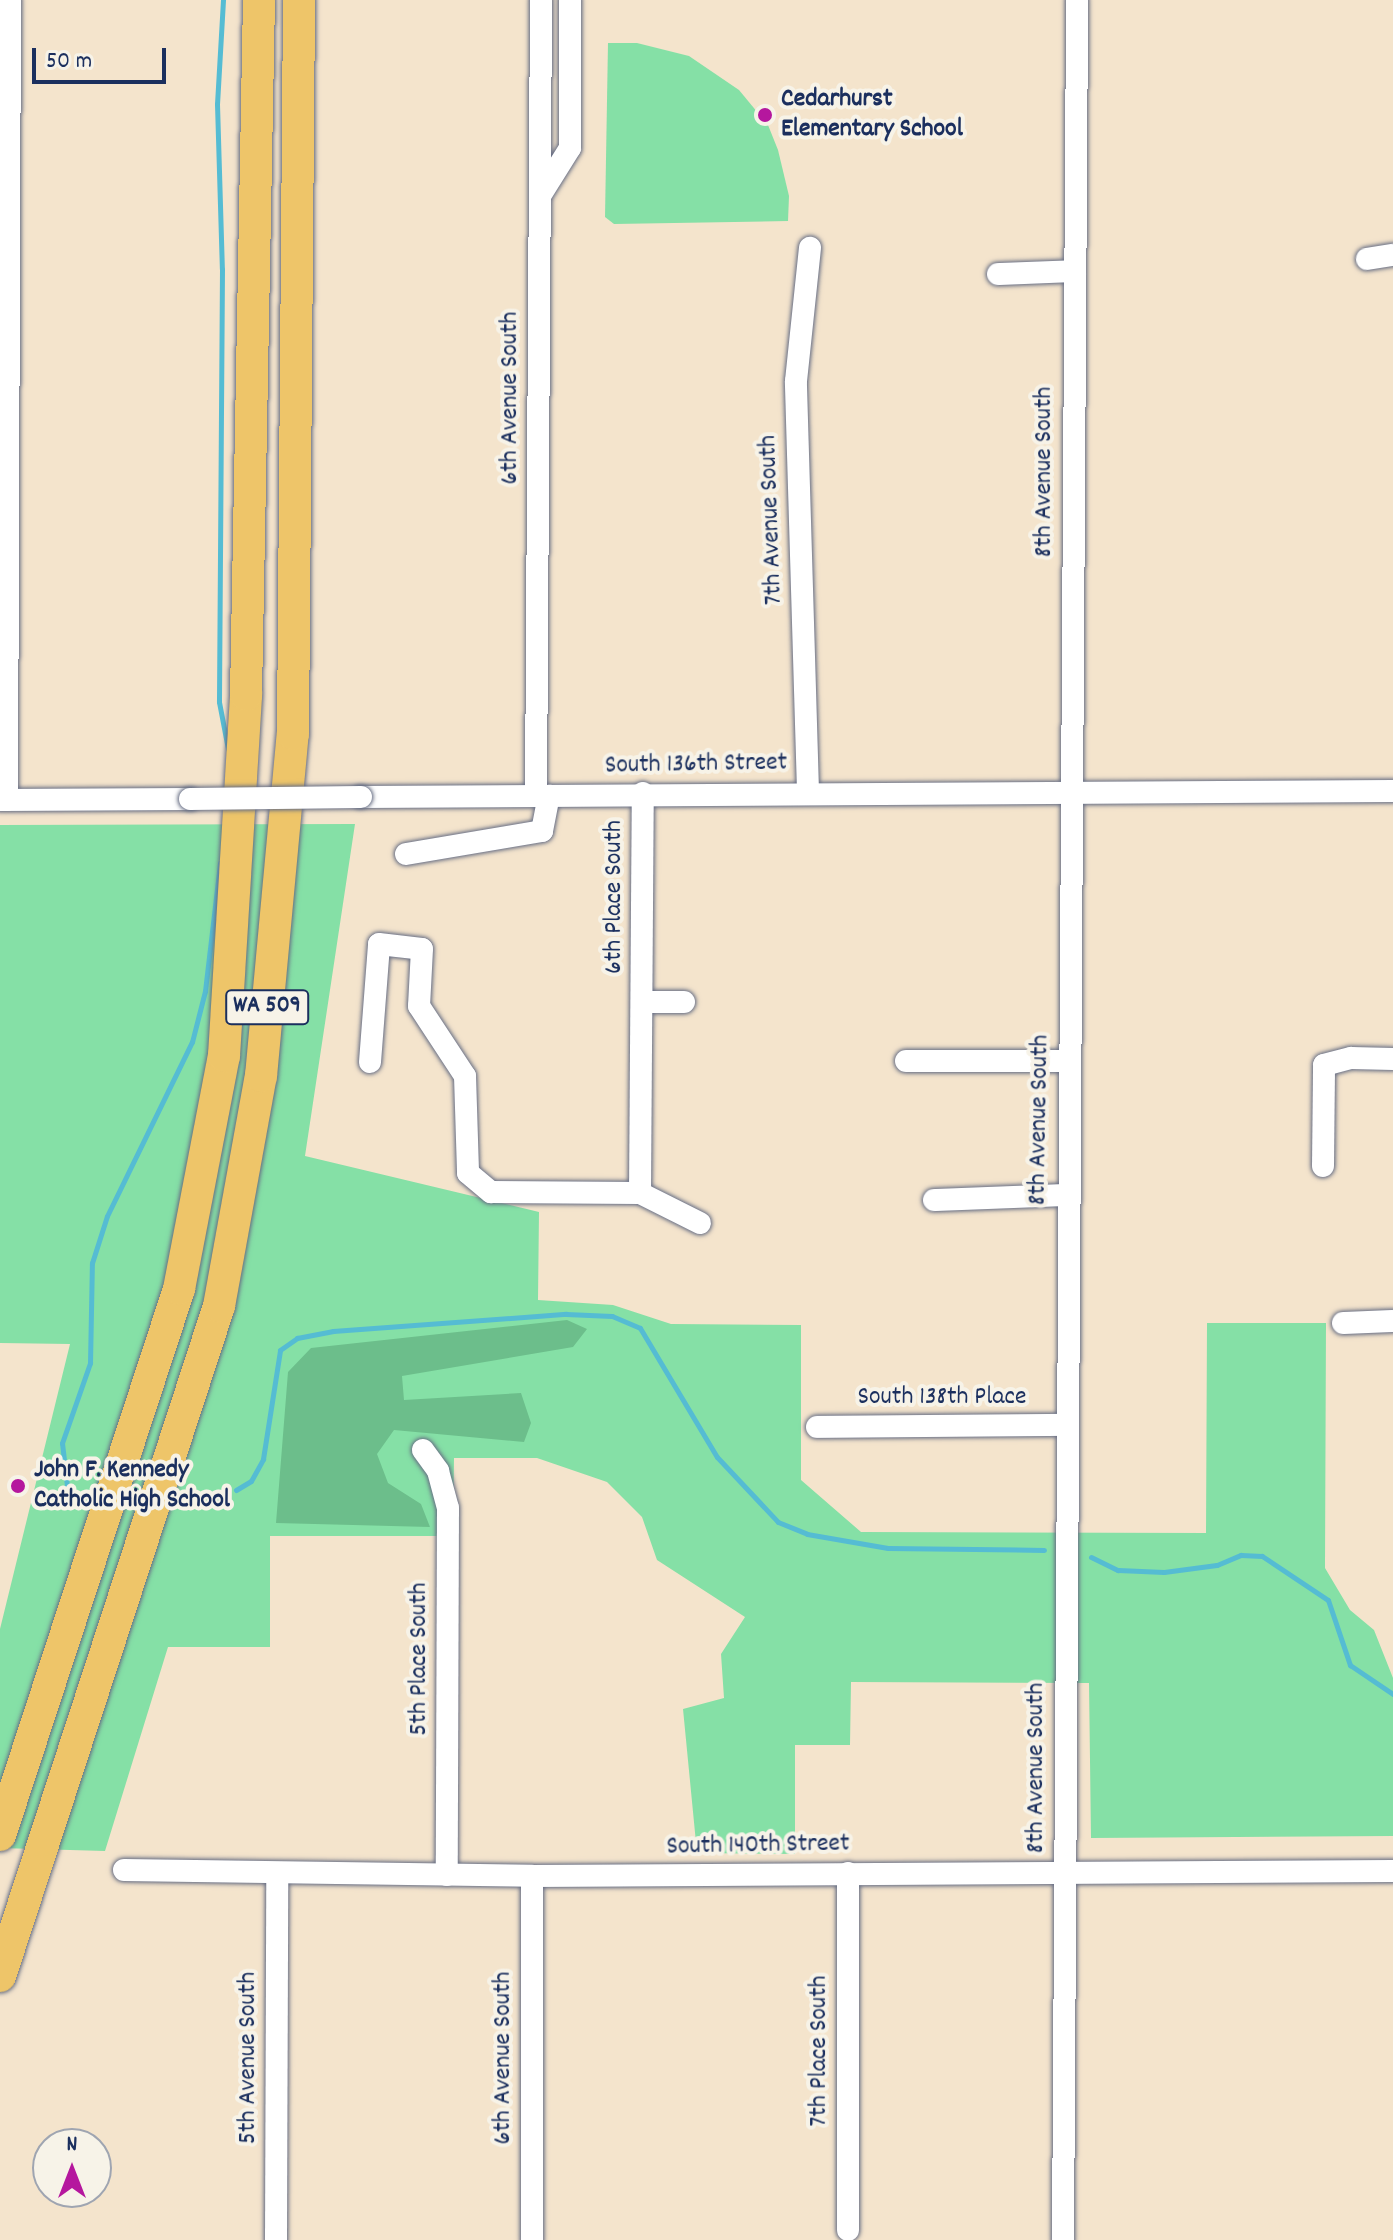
<!DOCTYPE html>
<html>
<head>
<meta charset="utf-8">
<style>
	body { margin:0 }
	#map { position:relative; width:1393px; height:2240px; overflow:hidden; background:#f4e4cc; font-family:Dekko,sans-serif }
	div>[style] { position:absolute }
	.green>* { inset:0; background:#85e0a6 }
	.forest>* { inset:0; background:#6cbe8b }
	.stream>* { height:5px; margin:-2.5px; padding:0 2.5px; transform-origin:2.5px; border-radius:2.5px; background:#55bcd3 }
	.roads { filter:drop-shadow(0 0 2px #676e84) drop-shadow(0 0 2px #676e84) }
	.minor>* { height:22px; margin:-11px; padding:0 11px; transform-origin:11px; border-radius:11px; background:#fff }
	.highway>* { height:32px; margin:-16px; padding:0 16px; transform-origin:16px; border-radius:16px; background:#eec569 }
	.bridges { filter:drop-shadow(0 0 2px #676e84) drop-shadow(0 0 2px #676e84) }
	.minor-bridge>* { height:22px; margin:-11px; padding:0 11px; transform-origin:11px; border-radius:11px; background:#fff }
	.dots>* { width:22px; height:22px; translate:-50% -50%; box-sizing:border-box; border:4px solid #f7f3e8; border-radius:50% }
	span { translate:-50% -50%; white-space:nowrap; text-align:center; line-height:1.15; -webkit-text-stroke:8px #f7f3e8; paint-order:stroke }
	.shield-label span { padding:2px 6px; background:#f7f3e8; border:2px solid; border-radius:6px; -webkit-text-stroke-width:0 }
	.shield-label { font-size:24px; color:#1b2f5e; font-weight:700 }
	.poi-label { font-size:26px; color:#1b2f5e; font-weight:700 }
	.left { translate:0 -50%; text-align:left }
	.street-label { font-size:26px; color:#1b2f5e }
	.north { position:absolute; left:32px; top:2128px; width:80px; height:80px; box-sizing:border-box; background:#f7f3e8; border:2px solid #9fa5b1; border-radius:50%; rotate:0deg; font-size:22px; font-weight:700; line-height:32px; text-align:center; color:#1b2f5e }
	.north::after { content:''; display:block; margin:auto; width:28px; height:36px; background:#b5179e; clip-path:polygon(50% 0,100% 100%,50% 72%,0 100%) }
	.scale { position:absolute; left:32px; top:48px; width:134px; height:36px; box-sizing:border-box; border:4px solid #1b2f5e; border-top:0; padding-left:10px; font-size:24px; line-height:28px; white-space:nowrap; color:#1b2f5e; -webkit-text-stroke:6px #f7f3e8; paint-order:stroke }
</style>
</head>
<body>
<div id="map">
	<div class="green">
		<div style="clip-path:polygon(608px 43px,637px 43px,689px 56px,739px 90px,768px 125px,778px 150px,789px 196px,788px 221px,614px 224px,605px 217px)"></div>
		<div style="clip-path:polygon(355px 824px,305px 1156px,539px 1212px,538px 1300px,613px 1305px,671px 1324px,801px 1325px,801px 1480px,861px 1532px,1206px 1533px,1207px 1323px,1326px 1323px,1325px 1568px,1350px 1610px,1374px 1630px,1393px 1678px,1393px 1836px,1091px 1838px,1089px 1683px,851px 1682px,850px 1745px,795px 1745px,795px 1854px,697px 1853px,683px 1709px,724px 1698px,721px 1654px,745px 1617px,657px 1560px,642px 1517px,607px 1482px,537px 1458px,454px 1458px,453px 1536px,270px 1536px,270px 1647px,168px 1647px,105px 1851px,0 1848px,0 1629px,70px 1344px,0 1343px,0 825px)"></div>
	</div>
	<div class="forest">
		<div style="clip-path:polygon(567px 1320px,587px 1329px,573px 1347px,402px 1376px,404px 1400px,521px 1393px,531px 1423px,524px 1442px,394px 1430px,377px 1454px,388px 1483px,421px 1504px,430px 1527px,276px 1523px,288px 1372px,311px 1348px)"></div>
	</div>
	<div class="stream">
		<div style="left:223px;top:0;width:104px;rotate:93.3deg"></div>
		<div style="left:217px;top:104px;width:165px;rotate:88.3deg"></div>
		<div style="left:222px;top:269px;width:433px;rotate:90.4deg"></div>
		<div style="left:219px;top:702px;width:48px;rotate:79.2deg"></div>
		<div style="left:236px;top:1490px;width:17px;rotate:-31deg"></div>
		<div style="left:251px;top:1481px;width:25px;rotate:-61deg"></div>
		<div style="left:263px;top:1459px;width:110px;rotate:-81.1deg"></div>
		<div style="left:280px;top:1350px;width:21px;rotate:-35deg"></div>
		<div style="left:297px;top:1338px;width:37px;rotate:-11deg"></div>
		<div style="left:333px;top:1331px;width:234px;rotate:-4.2deg"></div>
		<div style="left:566px;top:1314px;width:46px;rotate:2.5deg"></div>
		<div style="left:612px;top:1316px;width:30px;rotate:23deg"></div>
		<div style="left:640px;top:1328px;width:150px;rotate:59.2deg"></div>
		<div style="left:717px;top:1457px;width:89px;rotate:46.8deg"></div>
		<div style="left:778px;top:1522px;width:31px;rotate:22deg"></div>
		<div style="left:807px;top:1534px;width:82px;rotate:9.8deg"></div>
		<div style="left:888px;top:1548px;width:156px;rotate:0.7deg"></div>
		<div style="left:83px;top:1499px;width:21px;rotate:-141deg"></div>
		<div style="left:67px;top:1486px;width:43px;rotate:-96.6deg"></div>
		<div style="left:62px;top:1443px;width:85px;rotate:-70.7deg"></div>
		<div style="left:90px;top:1363px;width:100px;rotate:-88.9deg"></div>
		<div style="left:92px;top:1263px;width:49px;rotate:-72.3deg"></div>
		<div style="left:107px;top:1216px;width:194px;rotate:-64deg"></div>
		<div style="left:192px;top:1042px;width:53px;rotate:-75.7deg"></div>
		<div style="left:205px;top:991px;width:129px;rotate:-83.3deg"></div>
		<div style="left:1091px;top:1557px;width:30px;rotate:26deg"></div>
		<div style="left:1118px;top:1570px;width:46px;rotate:2.5deg"></div>
		<div style="left:1164px;top:1572px;width:53px;rotate:-7.5deg"></div>
		<div style="left:1217px;top:1565px;width:26px;rotate:-23deg"></div>
		<div style="left:1241px;top:1555px;width:21px;rotate:3deg"></div>
		<div style="left:1262px;top:1556px;width:79px;rotate:33.7deg"></div>
		<div style="left:1328px;top:1600px;width:69px;rotate:71.3deg"></div>
		<div style="left:1350px;top:1665px;width:52px;rotate:34deg"></div>
	</div>
	<div class="roads">
		<div class="minor">
			<div style="left:540px;top:196px;width:57px;rotate:-58deg"></div>
			<div style="left:570px;top:148px;width:148px;rotate:-90deg"></div>
			<div style="left:1367px;top:259px;width:26px;rotate:-9deg"></div>
			<div style="left:998px;top:274px;width:77px;rotate:-2.2deg"></div>
			<div style="left:808px;top:791px;width:410px;rotate:-91.7deg"></div>
			<div style="left:796px;top:381px;width:134px;rotate:-84deg"></div>
			<div style="left:536px;top:796px;width:796px;rotate:-89.64deg"></div>
			<div style="left:361px;top:797px;width:1032px;rotate:-0.33deg"></div>
			<div style="left:0;top:800px;width:190px;rotate:-0.3deg"></div>
			<div style="left:7px;top:800px;width:800px;rotate:-89.79deg"></div>
			<div style="left:406px;top:854px;width:138px;rotate:-9.6deg"></div>
			<div style="left:542px;top:831px;width:36px;rotate:-79deg"></div>
			<div style="left:642px;top:1002px;width:42px"></div>
			<div style="left:906px;top:1061px;width:162px"></div>
			<div style="left:370px;top:1062px;width:118px;rotate:-85.6deg"></div>
			<div style="left:379px;top:944px;width:43px;rotate:6.6deg"></div>
			<div style="left:422px;top:949px;width:57px;rotate:93deg"></div>
			<div style="left:419px;top:1006px;width:84px;rotate:56.7deg"></div>
			<div style="left:465px;top:1076px;width:97px;rotate:88.2deg"></div>
			<div style="left:468px;top:1173px;width:30px;rotate:40deg"></div>
			<div style="left:491px;top:1192px;width:149px;rotate:0.4deg"></div>
			<div style="left:640px;top:1193px;width:67px;rotate:26.6deg"></div>
			<div style="left:1323px;top:1166px;width:101px;rotate:-89.4deg"></div>
			<div style="left:1324px;top:1065px;width:28px;rotate:-15deg"></div>
			<div style="left:1351px;top:1058px;width:42px;rotate:1.4deg"></div>
			<div style="left:640px;top:1193px;width:400px;rotate:-89.6deg"></div>
			<div style="left:934px;top:1200px;width:133px;rotate:-2.2deg"></div>
			<div style="left:1343px;top:1323px;width:50px;rotate:-2.3deg"></div>
			<div style="left:817px;top:1427px;width:249px;rotate:-0.5deg"></div>
			<div style="left:423px;top:1450px;width:26px;rotate:54deg"></div>
			<div style="left:438px;top:1471px;width:38px;rotate:75deg"></div>
			<div style="left:448px;top:1508px;width:367px;rotate:90.2deg"></div>
			<div style="left:124px;top:1870px;width:408px;rotate:0.8deg"></div>
			<div style="left:532px;top:1876px;width:861px;rotate:-0.33deg"></div>
			<div style="left:848px;top:1873px;width:357px;rotate:90deg"></div>
			<div style="left:532px;top:1876px;width:364px;rotate:90deg"></div>
			<div style="left:276px;top:2240px;width:364px;rotate:-89.8deg"></div>
			<div style="left:1063px;top:2240px;width:2240px;rotate:-89.64deg"></div>
		</div>
		<div class="highway">
			<div style="left:0;top:1835px;width:575px;rotate:-71.85deg"></div>
			<div style="left:179px;top:1289px;width:237px;rotate:-79.1deg"></div>
			<div style="left:224px;top:1056px;width:362px;rotate:-86.5deg"></div>
			<div style="left:246px;top:695px;width:695px;rotate:-88.93deg"></div>
			<div style="left:0;top:1976px;width:705px;rotate:-71.9deg"></div>
			<div style="left:219px;top:1306px;width:234px;rotate:-79.7deg"></div>
			<div style="left:261px;top:1076px;width:343px;rotate:-84.7deg"></div>
			<div style="left:293px;top:734px;width:734px;rotate:-89.53deg"></div>
		</div>
	</div>
	<div class="bridges">
		<div class="minor-bridge">
			<div style="left:190px;top:799px;width:171px;rotate:-0.7deg"></div>
		</div>
	</div>
	<div class="dots">
		<div style="left:765px;top:115px;background:#b5179e"></div>
		<div style="left:18px;top:1486px;background:#b5179e"></div>
	</div>
	<div class="shield-label">
		<span style="left:267px;top:1007px">WA 509</span>
	</div>
	<div class="poi-label">
		<span class="left" style="left:781px;top:115px">Cedarhurst<br>Elementary School</span>
		<span class="left" style="left:34px;top:1486px">John F. Kennedy<br>Catholic High School</span>
	</div>
	<div class="street-label">
		<span style="left:511px;top:398px;rotate:-90deg">6th Avenue South</span>
		<span style="left:1045px;top:472px;rotate:-90deg">8th Avenue South</span>
		<span style="left:772px;top:520px;rotate:-92deg">7th Avenue South</span>
		<span style="left:696px;top:765px;rotate:-1deg">South 136th Street</span>
		<span style="left:615px;top:897px;rotate:-90deg">6th Place South</span>
		<span style="left:1040px;top:1120px;rotate:-89deg">8th Avenue South</span>
		<span style="left:942px;top:1398px">South 138th Place</span>
		<span style="left:420px;top:1659px;rotate:-90deg">5th Place South</span>
		<span style="left:1037px;top:1768px;rotate:-90deg">8th Avenue South</span>
		<span style="left:758px;top:1846px;rotate:-1deg">South 140th Street</span>
		<span style="left:820px;top:2051px;rotate:-90deg">7th Place South</span>
		<span style="left:249px;top:2058px;rotate:-90deg">5th Avenue South</span>
		<span style="left:504px;top:2058px;rotate:-90deg">6th Avenue South</span>
	</div>
	<div class="north">N</div>
	<div class="scale">50 m</div>
</div>
</body>
</html>
